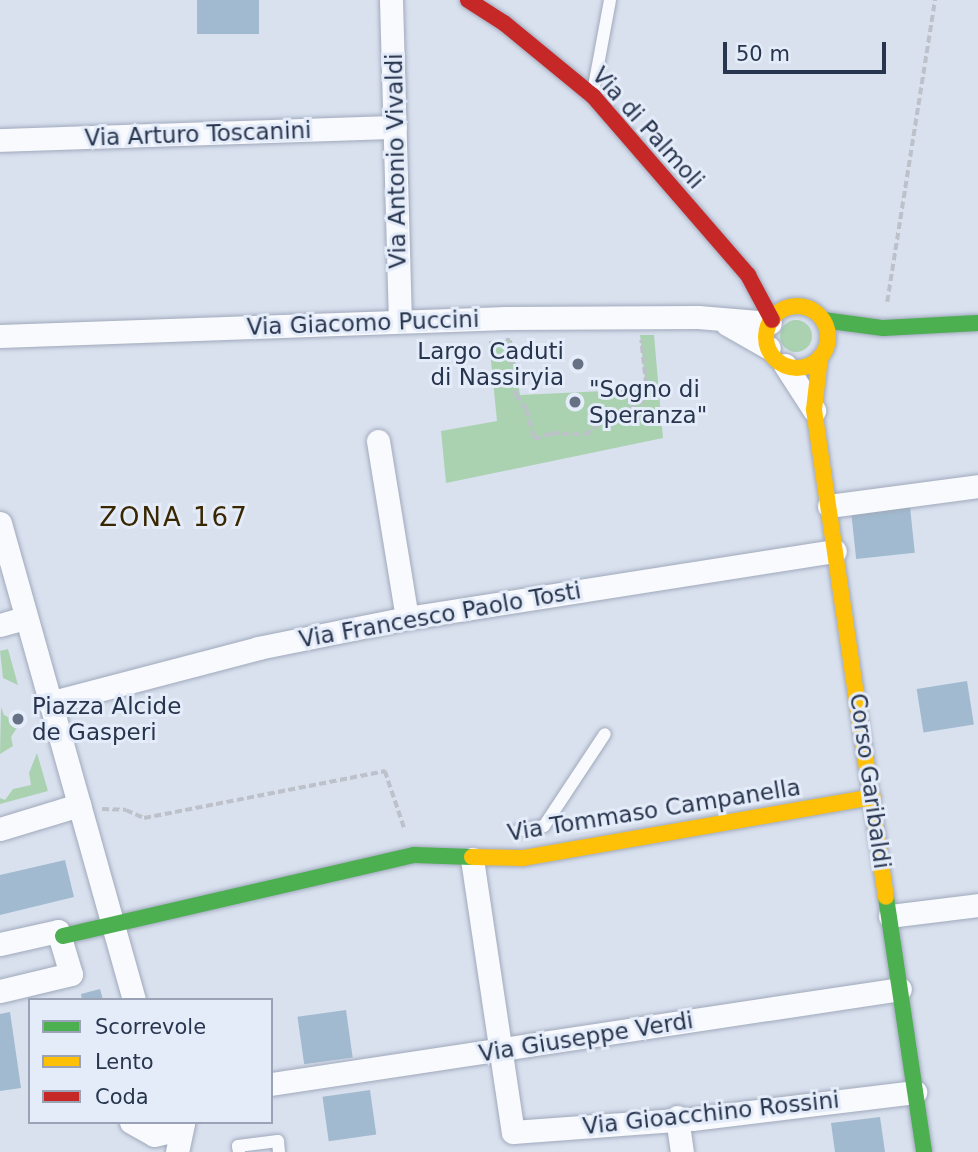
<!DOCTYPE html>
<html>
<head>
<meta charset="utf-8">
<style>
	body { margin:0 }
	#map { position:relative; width:978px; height:1152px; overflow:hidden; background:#d9e1ef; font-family:"DejaVu Sans",sans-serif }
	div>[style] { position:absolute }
	.green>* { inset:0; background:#aad2b1 }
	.round { border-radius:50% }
	.building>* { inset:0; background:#a1bacf; transform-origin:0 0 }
	.path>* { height:3.5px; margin-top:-1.75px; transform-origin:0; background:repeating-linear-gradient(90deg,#bdc1c9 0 7px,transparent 0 10.5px) }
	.roads { filter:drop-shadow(0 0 2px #a0a9bb) drop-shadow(0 0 2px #a0a9bb) }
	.lane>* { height:12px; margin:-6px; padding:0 6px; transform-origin:6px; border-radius:6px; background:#f9fafd }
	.street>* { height:23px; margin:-11.5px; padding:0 11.5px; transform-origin:11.5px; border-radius:11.5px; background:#f9fafd }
	.fast>* { height:16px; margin:-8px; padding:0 8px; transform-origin:8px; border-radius:8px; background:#4caf50 }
	.slow>* { height:16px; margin:-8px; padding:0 8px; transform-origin:8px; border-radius:8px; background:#ffc107 }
	.slow>.ring { margin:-8px; padding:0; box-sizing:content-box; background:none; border:16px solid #ffc107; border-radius:50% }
	.jam>* { height:16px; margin:-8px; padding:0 8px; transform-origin:8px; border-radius:8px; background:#c62828 }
	.dots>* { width:19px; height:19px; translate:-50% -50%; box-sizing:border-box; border:4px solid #e4ecf9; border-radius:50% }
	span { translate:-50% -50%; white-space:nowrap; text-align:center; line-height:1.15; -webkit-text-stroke:6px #e4ecf9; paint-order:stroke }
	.street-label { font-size:23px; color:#28354e }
	.poi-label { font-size:23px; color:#28354e }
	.right { translate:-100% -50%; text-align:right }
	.left { translate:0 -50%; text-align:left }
	.quarter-label { font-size:26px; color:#382700; letter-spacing:2px }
	.legend { position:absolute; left:28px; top:998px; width:245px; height:126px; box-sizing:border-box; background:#e4ecf9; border:2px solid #99a3b5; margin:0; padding:9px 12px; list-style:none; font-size:21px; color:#28354e }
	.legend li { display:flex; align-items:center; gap:14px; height:35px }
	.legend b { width:35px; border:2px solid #99a3b5 }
	.scale { position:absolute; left:723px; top:42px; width:163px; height:32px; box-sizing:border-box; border:4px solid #28354e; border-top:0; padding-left:9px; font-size:21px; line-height:24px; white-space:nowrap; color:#28354e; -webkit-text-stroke:5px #e4ecf9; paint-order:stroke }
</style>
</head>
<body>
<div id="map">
	<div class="green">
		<div class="round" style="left:780px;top:320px;width:32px;height:32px"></div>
		<div style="clip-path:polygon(640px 335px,654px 335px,663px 438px,446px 483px,441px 431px,497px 421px,489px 341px,512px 340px,520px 395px,646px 389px)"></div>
		<div style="clip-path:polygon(8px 649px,18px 685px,3px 678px,0 651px)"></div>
		<div style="clip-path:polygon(1px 707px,4px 715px,20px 723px,11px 737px,13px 746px,0 754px)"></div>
		<div style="clip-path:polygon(37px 753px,48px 791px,0 804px,0 798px,5px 800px,13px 789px,31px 785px,29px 773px)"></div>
	</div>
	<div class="building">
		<div style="left:197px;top:0;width:62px;height:34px"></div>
		<div style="left:910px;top:507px;width:46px;height:59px;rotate:84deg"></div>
		<div style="left:967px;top:681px;width:44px;height:51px;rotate:81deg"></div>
		<div style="clip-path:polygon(65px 860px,74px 897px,0 915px,0 875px)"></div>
		<div style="clip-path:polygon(100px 989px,103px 1000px,82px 1000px,81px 994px)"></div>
		<div style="left:346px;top:1010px;width:48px;height:49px;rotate:82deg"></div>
		<div style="clip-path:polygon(10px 1012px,21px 1088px,0 1091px,0 1014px)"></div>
		<div style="left:370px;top:1090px;width:45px;height:48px;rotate:82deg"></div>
		<div style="clip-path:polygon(880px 1117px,885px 1152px,835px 1152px,831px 1123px)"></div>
	</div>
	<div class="path">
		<div style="left:887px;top:302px;width:306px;rotate:-81deg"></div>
		<div style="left:508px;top:338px;width:58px;rotate:82deg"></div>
		<div style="left:516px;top:395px;width:19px;rotate:54deg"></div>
		<div style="left:527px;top:410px;width:30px;rotate:76deg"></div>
		<div style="left:534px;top:439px;width:19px;rotate:-18deg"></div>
		<div style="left:552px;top:433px;width:33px;rotate:3deg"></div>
		<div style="left:585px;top:435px;width:21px;rotate:-39deg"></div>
		<div style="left:601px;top:422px;width:43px;rotate:-24.8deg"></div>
		<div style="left:640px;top:404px;width:11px;rotate:-52deg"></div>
		<div style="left:647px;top:395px;width:55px;rotate:-96.2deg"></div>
		<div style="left:102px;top:809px;width:24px;rotate:2deg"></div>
		<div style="left:126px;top:810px;width:20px;rotate:24deg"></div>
		<div style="left:144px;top:818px;width:246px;rotate:-11deg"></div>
		<div style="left:385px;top:771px;width:62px;rotate:71.3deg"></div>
	</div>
	<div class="roads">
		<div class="lane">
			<div style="left:593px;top:92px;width:94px;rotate:-79.5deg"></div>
			<div style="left:519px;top:830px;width:25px;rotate:-9deg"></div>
			<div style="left:544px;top:826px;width:110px;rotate:-56.5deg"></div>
			<div style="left:239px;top:1152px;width:6px;rotate:-99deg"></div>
			<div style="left:238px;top:1146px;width:40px;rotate:-7.1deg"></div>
			<div style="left:278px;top:1141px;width:11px;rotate:85deg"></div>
		</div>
		<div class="street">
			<div style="left:391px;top:0;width:321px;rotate:88.4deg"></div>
			<div style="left:0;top:140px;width:395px;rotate:-1.9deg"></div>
			<div style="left:727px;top:324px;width:48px;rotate:29.7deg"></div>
			<div style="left:0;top:336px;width:507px;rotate:-2.03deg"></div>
			<div style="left:507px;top:318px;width:191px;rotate:-0.3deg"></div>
			<div style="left:698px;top:317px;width:72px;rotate:4.8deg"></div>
			<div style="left:785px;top:365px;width:54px;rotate:57.2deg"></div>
			<div style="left:378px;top:441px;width:179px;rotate:80.7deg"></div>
			<div style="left:829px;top:506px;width:150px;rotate:-7.6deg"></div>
			<div style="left:0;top:523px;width:495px;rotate:74.3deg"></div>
			<div style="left:0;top:625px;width:26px;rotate:-16deg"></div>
			<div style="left:49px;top:703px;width:216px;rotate:-14.7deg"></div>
			<div style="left:258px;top:648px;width:152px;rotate:-11.4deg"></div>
			<div style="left:407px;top:618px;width:433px;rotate:-8.9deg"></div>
			<div style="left:0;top:829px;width:83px;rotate:-16.9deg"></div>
			<div style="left:472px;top:859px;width:276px;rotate:81.5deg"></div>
			<div style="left:513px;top:1132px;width:179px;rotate:-4.2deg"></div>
			<div style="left:692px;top:1119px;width:225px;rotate:-6.9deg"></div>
			<div style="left:890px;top:916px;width:89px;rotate:-7.1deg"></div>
			<div style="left:0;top:944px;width:59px;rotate:-12.6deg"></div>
			<div style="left:58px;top:931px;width:45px;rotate:73.2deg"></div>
			<div style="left:71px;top:974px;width:73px;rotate:166.5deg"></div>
			<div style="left:271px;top:1084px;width:636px;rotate:-8.59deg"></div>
			<div style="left:677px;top:1117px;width:35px;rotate:82deg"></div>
			<div style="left:131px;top:1122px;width:26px;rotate:29deg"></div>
			<div style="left:154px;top:1135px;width:22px;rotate:-13deg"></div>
			<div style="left:175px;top:1130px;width:11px;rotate:-45deg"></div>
			<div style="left:177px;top:1152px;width:30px;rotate:-78deg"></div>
		</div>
		<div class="fast">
			<div style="left:823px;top:320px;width:61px;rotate:7.6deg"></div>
			<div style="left:883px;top:328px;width:95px;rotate:-3deg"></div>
			<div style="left:886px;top:897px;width:258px;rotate:81.5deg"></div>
			<div style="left:63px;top:936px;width:360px;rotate:-13deg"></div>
			<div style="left:414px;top:855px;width:58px;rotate:2deg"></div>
		</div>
		<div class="slow">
			<div class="ring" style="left:766px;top:306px;width:46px;height:46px"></div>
			<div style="left:820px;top:357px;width:53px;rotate:96.5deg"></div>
			<div style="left:814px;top:410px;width:492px;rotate:81.6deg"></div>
			<div style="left:472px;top:857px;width:51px;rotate:1.1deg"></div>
			<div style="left:523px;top:858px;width:355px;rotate:-9.9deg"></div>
		</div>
		<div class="jam">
			<div style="left:468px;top:0;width:43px;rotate:32.6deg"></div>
			<div style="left:504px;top:23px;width:115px;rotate:39.4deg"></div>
			<div style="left:593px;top:96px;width:237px;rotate:49.1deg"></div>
			<div style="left:748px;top:275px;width:51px;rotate:61.9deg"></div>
		</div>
	</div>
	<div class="dots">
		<div style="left:578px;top:364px;background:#667186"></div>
		<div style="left:575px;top:402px;background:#667186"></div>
		<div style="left:18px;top:719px;background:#667186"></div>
	</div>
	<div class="street-label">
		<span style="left:648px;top:128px;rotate:48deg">Via di Palmoli</span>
		<span style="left:198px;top:134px;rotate:-2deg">Via Arturo Toscanini</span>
		<span style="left:396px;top:161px;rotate:-91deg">Via Antonio Vivaldi</span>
		<span style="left:363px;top:323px;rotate:-2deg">Via Giacomo Puccini</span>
		<span style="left:440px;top:615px;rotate:-10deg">Via Francesco Paolo Tosti</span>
		<span style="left:870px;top:781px;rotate:82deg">Corso Garibaldi</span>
		<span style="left:654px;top:810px;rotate:-9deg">Via Tommaso Campanella</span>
		<span style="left:586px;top:1037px;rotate:-9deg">Via Giuseppe Verdi</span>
		<span style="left:711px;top:1113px;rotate:-6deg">Via Gioacchino Rossini</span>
	</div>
	<div class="poi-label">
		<span class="right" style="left:564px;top:364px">Largo Caduti<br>di Nassiryia</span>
		<span class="left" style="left:589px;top:402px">"Sogno di<br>Speranza"</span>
		<span class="left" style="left:32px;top:719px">Piazza Alcide<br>de Gasperi</span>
	</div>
	<div class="quarter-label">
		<span style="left:174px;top:518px">ZONA 167</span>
	</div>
	<ul class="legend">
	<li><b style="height:9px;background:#4caf50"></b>Scorrevole</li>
	<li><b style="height:9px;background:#ffc107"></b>Lento</li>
	<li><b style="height:9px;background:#c62828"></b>Coda</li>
	</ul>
	<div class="scale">50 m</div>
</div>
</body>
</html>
